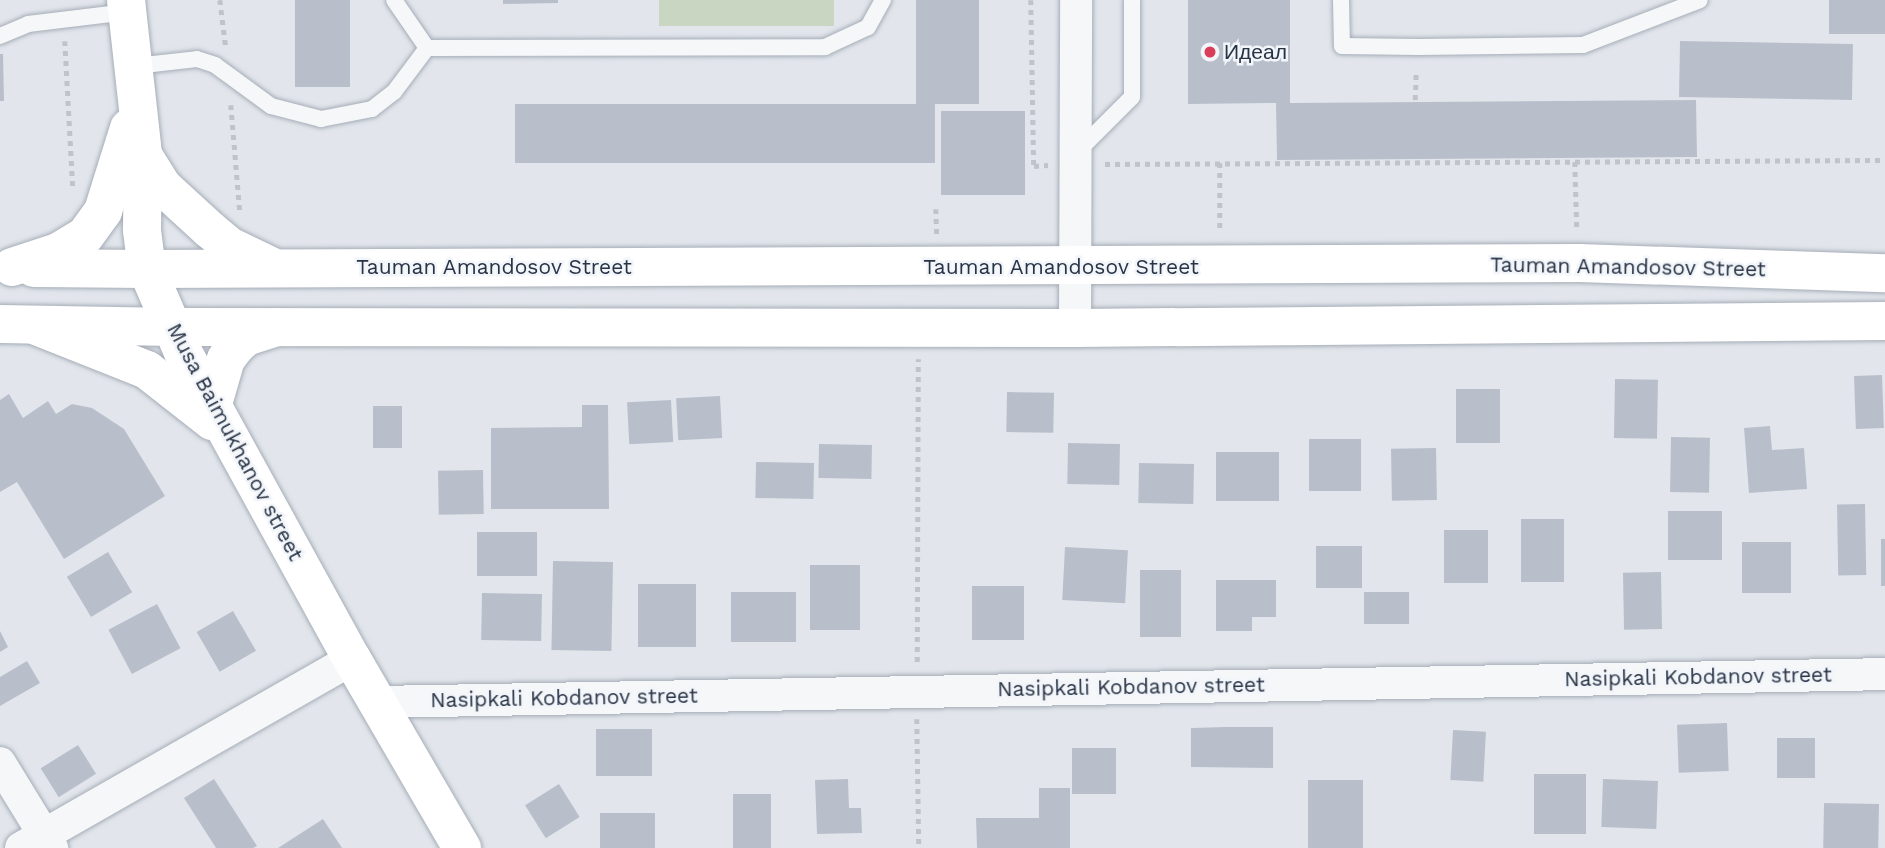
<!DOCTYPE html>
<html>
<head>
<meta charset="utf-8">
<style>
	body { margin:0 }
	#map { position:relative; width:1885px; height:848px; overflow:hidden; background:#e2e6ec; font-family:"Work Sans",sans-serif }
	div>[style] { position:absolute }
	.green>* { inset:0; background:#c8d6c2; transform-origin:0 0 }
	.building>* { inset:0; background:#b9bfca; transform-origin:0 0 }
	.path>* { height:4.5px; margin-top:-2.25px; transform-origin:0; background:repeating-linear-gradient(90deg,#c0c4ca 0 5px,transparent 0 10px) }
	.roads { filter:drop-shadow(0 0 2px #a6adb7) drop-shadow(0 0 2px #a6adb7) }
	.lane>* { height:16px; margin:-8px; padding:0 8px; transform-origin:8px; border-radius:8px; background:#f5f7f9 }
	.street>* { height:32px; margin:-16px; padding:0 16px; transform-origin:16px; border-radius:16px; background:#f5f7f9 }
	.secondary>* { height:38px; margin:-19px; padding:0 19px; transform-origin:19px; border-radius:19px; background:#fff }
	.primary>* { height:38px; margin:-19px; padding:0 19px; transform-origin:19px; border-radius:19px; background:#fff }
	.dots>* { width:19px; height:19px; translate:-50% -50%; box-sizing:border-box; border:4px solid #f2f5f9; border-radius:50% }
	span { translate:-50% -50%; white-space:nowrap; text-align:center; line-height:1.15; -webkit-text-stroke:5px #f2f5f9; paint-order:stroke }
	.poi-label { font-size:21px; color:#283345 }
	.left { translate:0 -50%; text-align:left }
	.street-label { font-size:21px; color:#283345 }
</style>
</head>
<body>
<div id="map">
	<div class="green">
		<div style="left:659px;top:0;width:175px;height:26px"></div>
	</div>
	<div class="building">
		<div style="left:295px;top:0;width:55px;height:87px"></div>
		<div style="clip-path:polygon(503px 0,558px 0,558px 3px,503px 4px)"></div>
		<div style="left:916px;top:0;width:63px;height:104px"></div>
		<div style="clip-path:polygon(1188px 0,1290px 0,1290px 103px,1696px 100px,1697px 157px,1277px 160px,1276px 103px,1188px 104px)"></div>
		<div style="left:1829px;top:0;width:56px;height:34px"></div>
		<div style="left:1680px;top:41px;width:173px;height:56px;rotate:1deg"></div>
		<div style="clip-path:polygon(0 54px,3px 54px,4px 101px,0 101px)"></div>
		<div style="left:515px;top:104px;width:420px;height:59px"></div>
		<div style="left:941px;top:111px;width:84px;height:84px"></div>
		<div style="left:1882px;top:375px;width:53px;height:28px;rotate:88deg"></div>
		<div style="left:1615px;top:379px;width:43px;height:59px;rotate:1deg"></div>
		<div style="left:1456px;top:389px;width:44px;height:54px"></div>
		<div style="left:1007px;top:392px;width:47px;height:40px;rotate:1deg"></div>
		<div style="clip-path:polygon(9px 394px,23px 418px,48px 401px,56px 414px,72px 404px,92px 408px,124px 429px,165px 496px,64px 559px,17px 482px,0 492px,0 400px)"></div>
		<div style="left:720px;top:396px;width:42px;height:44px;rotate:87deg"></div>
		<div style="left:671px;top:400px;width:42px;height:44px;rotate:87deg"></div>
		<div style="clip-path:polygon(582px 405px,608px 405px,609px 509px,491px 509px,491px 428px,582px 427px)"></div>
		<div style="left:373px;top:406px;width:29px;height:42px"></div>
		<div style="clip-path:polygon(1770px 426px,1772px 450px,1804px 448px,1807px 489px,1749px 493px,1744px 428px)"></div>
		<div style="left:1671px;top:437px;width:39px;height:55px;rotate:1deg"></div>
		<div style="left:1309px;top:439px;width:52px;height:52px"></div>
		<div style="left:1068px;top:443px;width:52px;height:41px;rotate:1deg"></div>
		<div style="left:819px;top:444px;width:53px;height:34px;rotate:1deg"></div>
		<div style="left:1436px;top:448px;width:52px;height:45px;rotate:89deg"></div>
		<div style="left:1279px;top:452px;width:49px;height:63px;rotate:90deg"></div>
		<div style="left:756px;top:462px;width:58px;height:36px;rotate:1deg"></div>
		<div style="left:1139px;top:463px;width:55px;height:40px;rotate:1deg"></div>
		<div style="left:483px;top:470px;width:44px;height:45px;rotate:89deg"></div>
		<div style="left:1865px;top:504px;width:71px;height:28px;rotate:89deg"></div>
		<div style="left:1668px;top:511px;width:54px;height:49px"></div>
		<div style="left:1521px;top:519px;width:43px;height:63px"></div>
		<div style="left:1444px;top:530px;width:44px;height:53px"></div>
		<div style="left:477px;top:532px;width:60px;height:44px"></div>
		<div style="left:1881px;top:539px;width:4px;height:47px"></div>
		<div style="left:1742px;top:542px;width:49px;height:51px"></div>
		<div style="left:1362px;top:546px;width:42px;height:46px;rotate:90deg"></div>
		<div style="left:1065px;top:547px;width:63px;height:53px;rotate:3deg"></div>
		<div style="left:108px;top:552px;width:47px;height:48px;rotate:59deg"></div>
		<div style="left:553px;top:561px;width:60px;height:89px;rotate:1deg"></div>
		<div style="left:810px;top:565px;width:50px;height:65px"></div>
		<div style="left:1140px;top:570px;width:41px;height:67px"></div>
		<div style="left:1661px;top:572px;width:57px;height:38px;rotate:89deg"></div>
		<div style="clip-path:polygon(1216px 580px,1276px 580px,1276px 617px,1252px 617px,1252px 631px,1216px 631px)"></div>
		<div style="left:638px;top:584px;width:58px;height:63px"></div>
		<div style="left:972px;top:586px;width:52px;height:54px"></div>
		<div style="left:796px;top:592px;width:50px;height:65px;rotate:90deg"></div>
		<div style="left:1364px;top:592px;width:45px;height:32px"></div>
		<div style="left:482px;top:593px;width:60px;height:47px;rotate:1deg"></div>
		<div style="left:157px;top:604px;width:50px;height:55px;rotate:62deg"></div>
		<div style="left:233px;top:611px;width:46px;height:42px;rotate:60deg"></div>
		<div style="clip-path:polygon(0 631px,8px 647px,0 652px)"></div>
		<div style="clip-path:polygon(27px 661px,40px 683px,0 706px,0 677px)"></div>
		<div style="left:1727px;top:723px;width:48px;height:50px;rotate:88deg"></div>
		<div style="clip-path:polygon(1225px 727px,1273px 727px,1273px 768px,1191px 767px,1191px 728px)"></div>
		<div style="left:596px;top:729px;width:56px;height:47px"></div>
		<div style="left:1453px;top:730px;width:33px;height:50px;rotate:3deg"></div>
		<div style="left:1777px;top:738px;width:38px;height:40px"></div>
		<div style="left:78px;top:745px;width:34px;height:44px;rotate:58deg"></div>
		<div style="left:1072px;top:748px;width:44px;height:46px"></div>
		<div style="left:1534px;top:774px;width:52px;height:60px"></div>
		<div style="clip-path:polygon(214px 779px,257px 846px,253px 848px,216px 848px,184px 798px)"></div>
		<div style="clip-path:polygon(848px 779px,849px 808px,861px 808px,862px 833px,817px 834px,815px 780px)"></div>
		<div style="left:1603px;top:779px;width:55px;height:48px;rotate:2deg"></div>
		<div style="left:1308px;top:780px;width:55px;height:68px"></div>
		<div style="left:559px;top:784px;width:39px;height:40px;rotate:58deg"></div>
		<div style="clip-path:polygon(1039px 788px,1070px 788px,1070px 848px,977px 848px,976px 818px,1039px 818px)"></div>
		<div style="left:733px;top:794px;width:38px;height:54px"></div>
		<div style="left:1824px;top:803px;width:55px;height:45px;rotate:1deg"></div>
		<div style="left:600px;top:813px;width:55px;height:35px"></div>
		<div style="clip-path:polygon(323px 819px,342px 848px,278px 848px)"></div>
	</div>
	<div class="path">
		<div style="left:220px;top:0;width:48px;rotate:82.9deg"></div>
		<div style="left:1031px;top:0;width:166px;rotate:89deg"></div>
		<div style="left:1034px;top:166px;width:14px;rotate:-4deg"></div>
		<div style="left:65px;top:41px;width:148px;rotate:86.9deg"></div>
		<div style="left:1415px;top:100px;width:30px;rotate:-88deg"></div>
		<div style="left:231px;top:105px;width:107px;rotate:85.2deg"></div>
		<div style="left:1575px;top:162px;width:69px;rotate:88.3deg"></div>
		<div style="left:1220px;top:163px;width:69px;rotate:90deg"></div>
		<div style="left:1105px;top:164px;width:780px;rotate:-0.29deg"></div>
		<div style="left:936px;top:209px;width:26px;rotate:88deg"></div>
		<div style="left:917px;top:662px;width:303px;rotate:-89.8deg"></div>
		<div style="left:917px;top:719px;width:129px;rotate:89.1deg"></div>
	</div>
	<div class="roads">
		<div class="lane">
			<div style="left:1341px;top:0;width:46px;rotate:88.8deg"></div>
			<div style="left:1342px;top:46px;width:76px;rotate:0.8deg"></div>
			<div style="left:1418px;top:47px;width:165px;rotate:-0.7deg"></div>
			<div style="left:1583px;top:45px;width:125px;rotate:-21deg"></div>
			<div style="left:0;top:36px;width:30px;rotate:-23deg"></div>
			<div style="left:28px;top:24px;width:100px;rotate:-6.9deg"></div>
			<div style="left:427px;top:48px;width:398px;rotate:-0.1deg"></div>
			<div style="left:825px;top:47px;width:47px;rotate:-24.9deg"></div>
			<div style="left:868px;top:27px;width:31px;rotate:-61deg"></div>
			<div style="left:135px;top:66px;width:62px;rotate:-6.4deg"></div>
			<div style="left:197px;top:59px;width:19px;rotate:18deg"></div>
			<div style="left:215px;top:65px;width:69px;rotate:36.2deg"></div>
			<div style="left:271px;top:106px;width:52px;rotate:14.6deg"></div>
			<div style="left:321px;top:119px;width:52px;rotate:-11.1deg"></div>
			<div style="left:372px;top:109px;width:28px;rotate:-38deg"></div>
			<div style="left:394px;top:92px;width:55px;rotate:-53.1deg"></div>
			<div style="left:427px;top:48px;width:58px;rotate:-124.5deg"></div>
			<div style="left:1078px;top:151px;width:76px;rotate:-45deg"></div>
			<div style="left:1132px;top:97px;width:97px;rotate:-90deg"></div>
		</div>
		<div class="street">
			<div style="left:1075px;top:328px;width:328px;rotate:-89.8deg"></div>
			<div style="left:377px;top:702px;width:1508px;rotate:-1.06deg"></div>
			<div style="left:0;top:763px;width:100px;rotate:58.5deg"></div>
			<div style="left:21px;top:848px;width:381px;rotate:-29.7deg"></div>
		</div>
		<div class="secondary">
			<div style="left:147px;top:269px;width:1432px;rotate:-0.24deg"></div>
			<div style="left:1579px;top:263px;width:306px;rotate:1.9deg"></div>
			<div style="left:174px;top:327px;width:901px;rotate:0.06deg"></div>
			<div style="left:1075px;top:328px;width:810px;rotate:-0.5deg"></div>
		</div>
		<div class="primary">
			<div style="left:126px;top:0;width:156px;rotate:83.7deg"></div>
			<div style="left:143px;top:155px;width:75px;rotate:90.8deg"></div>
			<div style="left:142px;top:230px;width:39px;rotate:83deg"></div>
			<div style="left:147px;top:269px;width:90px;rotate:66.6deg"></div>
			<div style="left:183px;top:352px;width:350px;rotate:61.2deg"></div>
			<div style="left:352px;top:659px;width:219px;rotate:59.8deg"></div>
			<div style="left:143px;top:155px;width:36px;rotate:58deg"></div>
			<div style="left:162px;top:186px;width:64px;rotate:42.5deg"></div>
			<div style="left:209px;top:229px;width:26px;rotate:40deg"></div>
			<div style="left:229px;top:246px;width:49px;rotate:25.5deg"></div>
			<div style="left:12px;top:267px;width:48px;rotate:-18.1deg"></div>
			<div style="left:58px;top:252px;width:31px;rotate:-31deg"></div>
			<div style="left:85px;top:236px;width:31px;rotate:-54deg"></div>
			<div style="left:103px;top:211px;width:87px;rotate:-72.6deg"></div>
			<div style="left:34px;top:268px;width:113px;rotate:0.5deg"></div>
			<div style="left:0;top:324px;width:174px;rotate:1deg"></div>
			<div style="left:34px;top:325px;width:122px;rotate:21.7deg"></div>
			<div style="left:147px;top:370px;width:83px;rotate:38.1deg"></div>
			<div style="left:213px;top:404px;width:47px;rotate:-73.9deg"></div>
			<div style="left:226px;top:359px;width:16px;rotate:-52deg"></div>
			<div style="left:236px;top:346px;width:13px;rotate:-42deg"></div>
			<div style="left:246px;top:337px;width:32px;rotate:-18deg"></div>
		</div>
	</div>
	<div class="dots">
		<div style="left:1210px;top:52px;background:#da3d58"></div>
	</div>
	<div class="poi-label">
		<span class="left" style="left:1224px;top:52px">Идеал</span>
	</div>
	<div class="street-label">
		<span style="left:494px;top:267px">Tauman Amandosov Street</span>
		<span style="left:1061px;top:267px">Tauman Amandosov Street</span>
		<span style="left:1628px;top:267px;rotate:1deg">Tauman Amandosov Street</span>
		<span style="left:235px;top:442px;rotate:62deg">Musa Baimukhanov street</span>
		<span style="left:1698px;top:677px;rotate:-1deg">Nasipkali Kobdanov street</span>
		<span style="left:1131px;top:687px;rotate:-1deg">Nasipkali Kobdanov street</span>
		<span style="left:564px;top:698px;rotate:-1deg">Nasipkali Kobdanov street</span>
	</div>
</div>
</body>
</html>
